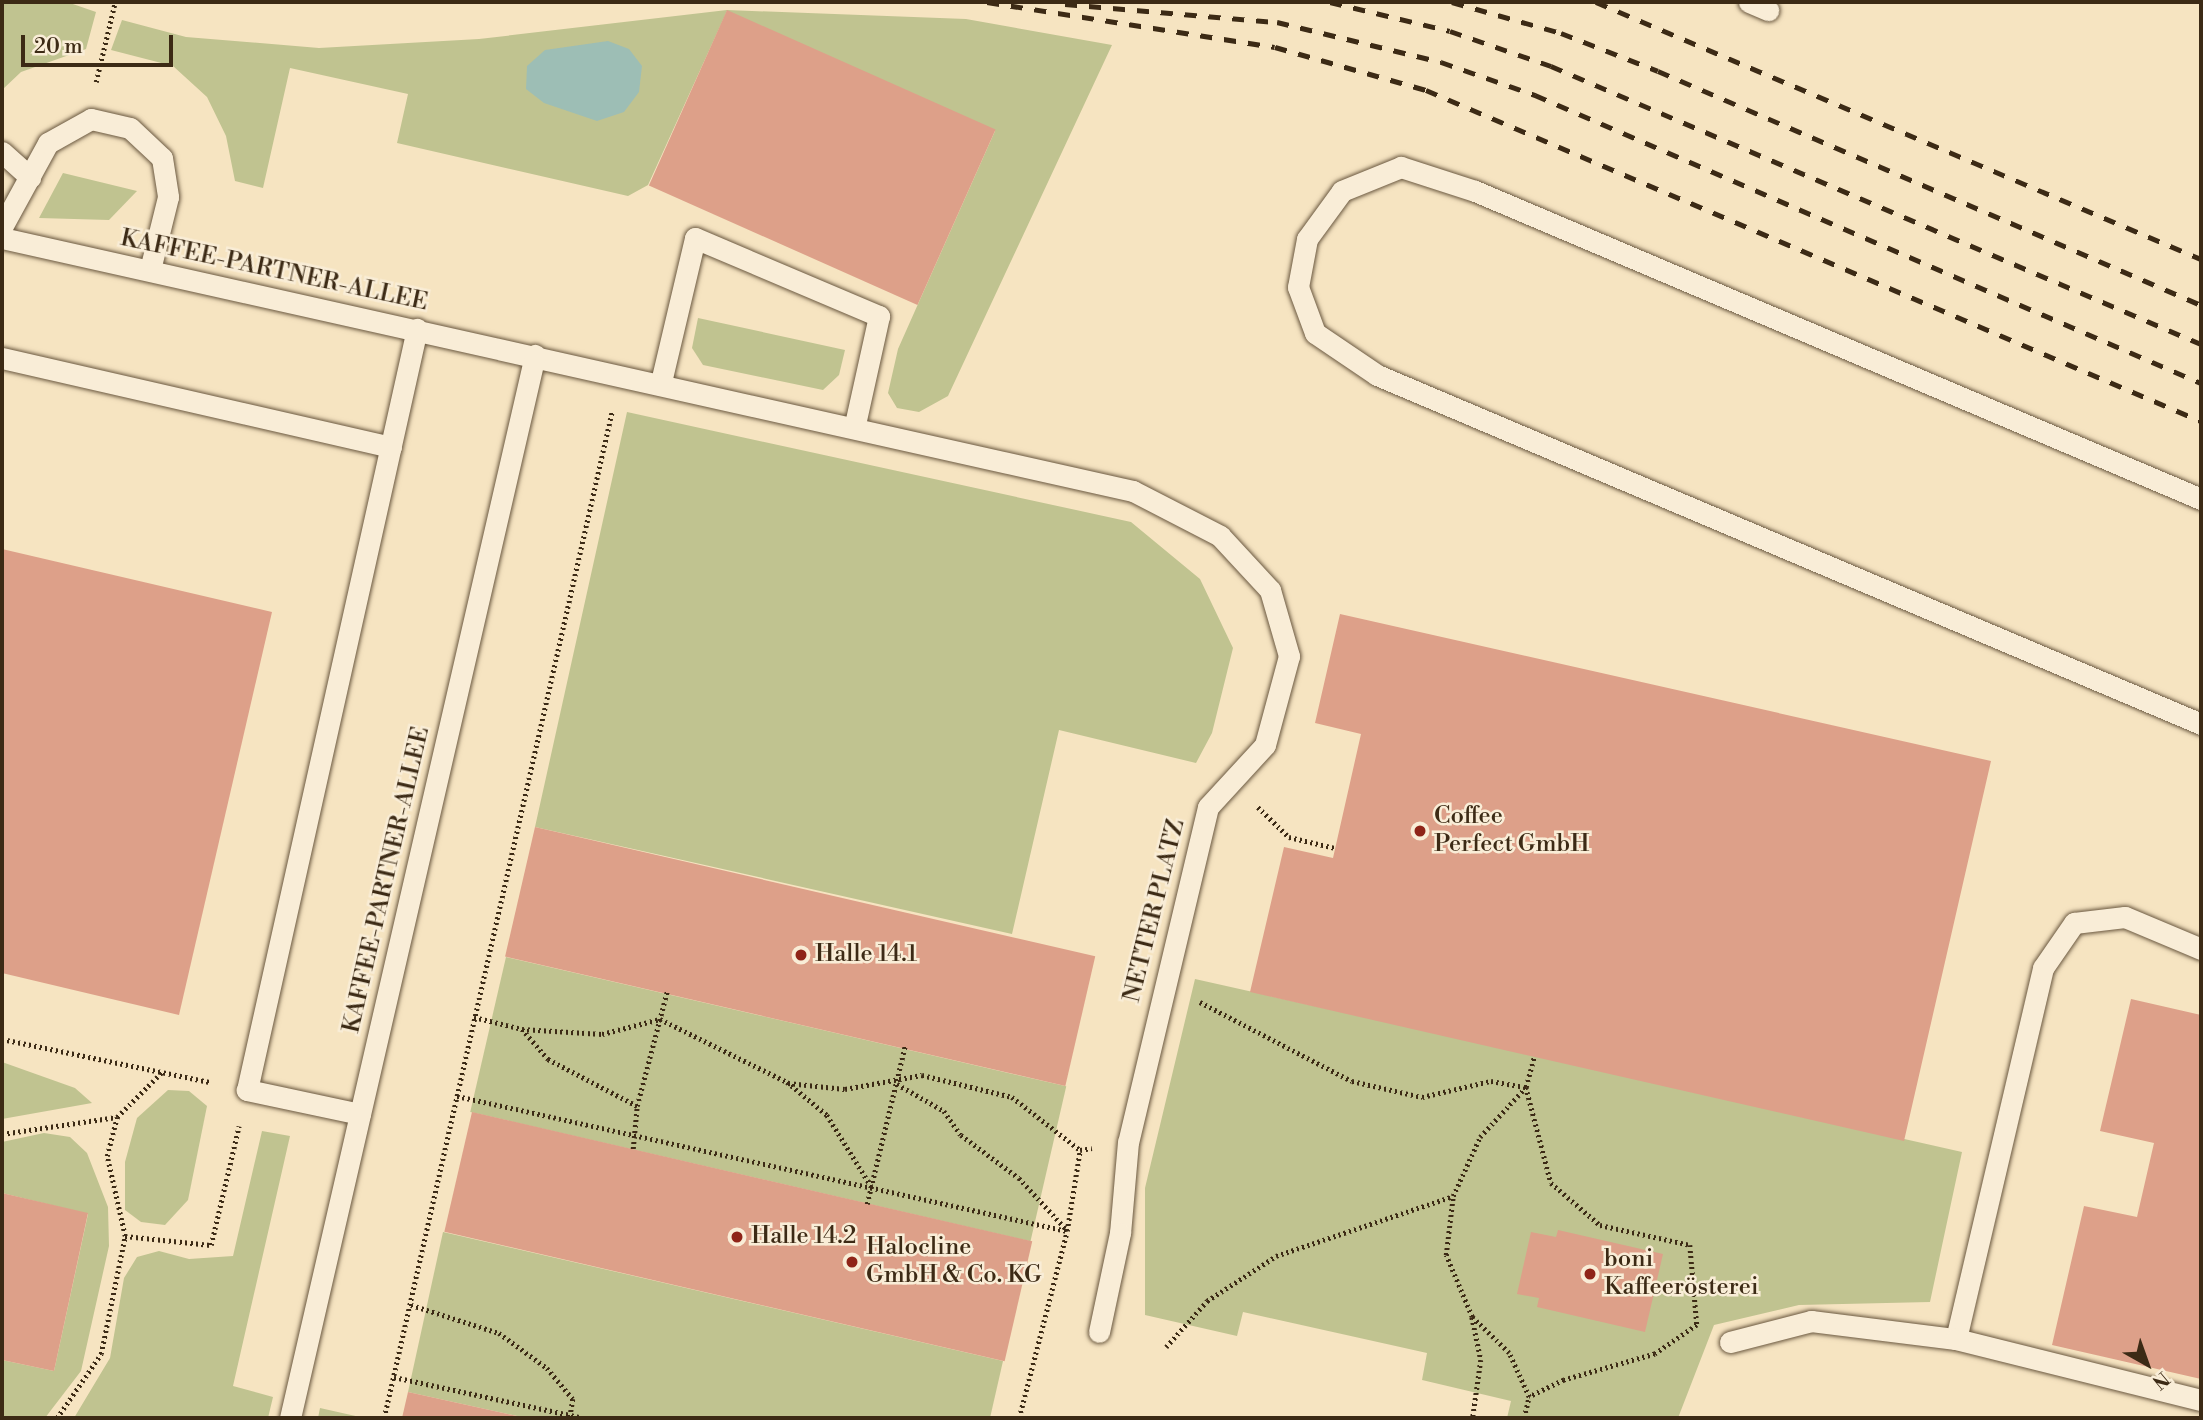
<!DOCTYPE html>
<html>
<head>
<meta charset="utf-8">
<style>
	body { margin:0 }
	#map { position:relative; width:2203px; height:1420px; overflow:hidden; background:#f6e4c1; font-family:"Libre Bodoni",serif }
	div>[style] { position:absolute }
	.green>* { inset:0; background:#c0c390; transform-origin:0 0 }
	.water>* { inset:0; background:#9dbeb5 }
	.building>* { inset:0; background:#dda089; transform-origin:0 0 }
	.path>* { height:4.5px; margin-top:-2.25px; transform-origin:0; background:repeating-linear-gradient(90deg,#3c2a15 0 2px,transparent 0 5.5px) }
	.roads { filter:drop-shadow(0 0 2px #6a5840) drop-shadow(0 0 2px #6a5840) }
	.lane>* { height:21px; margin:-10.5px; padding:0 10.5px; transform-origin:10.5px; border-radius:10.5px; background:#f9edd7 }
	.rail>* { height:5px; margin-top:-2.5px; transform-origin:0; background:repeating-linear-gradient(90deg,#3c2a15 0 12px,transparent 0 24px) }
	.dots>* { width:19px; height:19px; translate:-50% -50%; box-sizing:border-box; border:4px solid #f9edd7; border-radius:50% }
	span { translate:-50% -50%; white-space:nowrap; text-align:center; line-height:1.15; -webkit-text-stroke:5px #f9edd7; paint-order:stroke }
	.street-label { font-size:24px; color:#3c2a15 }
	.poi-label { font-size:24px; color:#3c2a15 }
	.left { translate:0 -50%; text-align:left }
	.frame { position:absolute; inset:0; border:4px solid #3c2a15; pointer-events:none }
	.north { position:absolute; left:2112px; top:1329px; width:70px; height:70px; -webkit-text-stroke:5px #f9edd7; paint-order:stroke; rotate:140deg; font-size:19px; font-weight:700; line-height:28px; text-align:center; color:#3c2a15 }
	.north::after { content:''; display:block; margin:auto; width:24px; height:32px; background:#3c2a15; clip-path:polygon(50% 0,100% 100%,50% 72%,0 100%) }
	.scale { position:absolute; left:21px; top:35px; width:152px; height:32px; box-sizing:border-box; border:4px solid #3c2a15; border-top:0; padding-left:9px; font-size:21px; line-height:24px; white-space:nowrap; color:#3c2a15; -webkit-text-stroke:5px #f9edd7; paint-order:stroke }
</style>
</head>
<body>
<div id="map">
	<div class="green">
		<div style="clip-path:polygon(2px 2px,67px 2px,96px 12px,86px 49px,21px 72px,2px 90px)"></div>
		<div style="clip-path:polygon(727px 10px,966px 19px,1112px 45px,948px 396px,919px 412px,897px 408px,888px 393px,898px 349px,995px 131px,727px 11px,648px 185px,628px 196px,397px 143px,408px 94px,290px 68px,263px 188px,235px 181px,226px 136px,207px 97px,173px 66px,111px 50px,122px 20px,186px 37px,319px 48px,479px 39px)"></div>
		<div style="clip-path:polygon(63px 173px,137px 191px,109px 220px,39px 218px)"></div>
		<div style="clip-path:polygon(698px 318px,845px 350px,839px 375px,823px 390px,703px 365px,692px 348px)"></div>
		<div style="clip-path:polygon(627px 412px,1131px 522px,1200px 579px,1233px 648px,1212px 733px,1196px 763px,1059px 730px,1012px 934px,535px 827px)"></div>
		<div style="left:506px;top:957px;width:575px;height:159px;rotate:13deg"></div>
		<div style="clip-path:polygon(1195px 979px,1962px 1152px,1930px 1302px,1799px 1305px,1714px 1325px,1678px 1418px,1507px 1418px,1511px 1401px,1422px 1380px,1427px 1353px,1243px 1312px,1237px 1336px,1145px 1315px,1145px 1188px)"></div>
		<div style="clip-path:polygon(2px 1062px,75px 1088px,92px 1103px,2px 1119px)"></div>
		<div style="clip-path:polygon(168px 1090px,189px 1091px,207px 1106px,188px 1200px,165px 1225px,141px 1222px,125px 1210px,125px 1162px,137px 1118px)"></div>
		<div style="clip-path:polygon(262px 1131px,290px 1136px,233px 1386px,273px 1397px,268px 1418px,74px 1418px,110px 1358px,124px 1278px,137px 1257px,159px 1251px,189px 1259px,233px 1256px)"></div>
		<div style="clip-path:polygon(44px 1133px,70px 1137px,87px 1153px,108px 1207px,109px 1246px,81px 1371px,45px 1418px,2px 1418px,2px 1360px,54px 1371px,88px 1214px,2px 1193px,2px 1142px)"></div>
		<div style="clip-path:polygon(443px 1232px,1003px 1361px,990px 1418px,526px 1418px,408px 1392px)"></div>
		<div style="clip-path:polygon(320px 1408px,360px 1417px,365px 1418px,318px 1418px)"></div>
	</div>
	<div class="water">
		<div style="clip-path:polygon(608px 41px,629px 49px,642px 66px,639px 92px,624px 112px,597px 121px,544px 103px,526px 89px,527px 66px,545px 50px)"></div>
	</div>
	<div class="building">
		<div style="left:727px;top:10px;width:294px;height:192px;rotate:24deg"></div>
		<div style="clip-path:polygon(2px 549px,272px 612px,179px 1015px,2px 973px)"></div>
		<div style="clip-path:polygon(1340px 614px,1991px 761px,1904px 1141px,1250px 992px,1284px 847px,1333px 858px,1361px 734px,1315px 723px)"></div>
		<div style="left:535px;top:827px;width:575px;height:133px;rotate:13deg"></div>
		<div style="clip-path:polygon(2131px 999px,2201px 1015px,2201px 1379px,2052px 1345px,2084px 1206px,2137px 1217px,2154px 1143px,2100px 1131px)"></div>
		<div style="left:472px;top:1112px;width:575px;height:123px;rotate:13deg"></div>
		<div style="clip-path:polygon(2px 1193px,88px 1213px,54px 1371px,2px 1360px)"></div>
		<div style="clip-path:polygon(1558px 1230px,1663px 1254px,1645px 1332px,1537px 1307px,1539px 1298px,1517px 1294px,1531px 1232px,1556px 1237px)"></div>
		<div style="clip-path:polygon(408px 1392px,521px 1417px,521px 1418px,402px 1418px)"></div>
	</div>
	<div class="path">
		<div style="left:96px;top:82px;width:82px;rotate:-76.6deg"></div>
		<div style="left:1258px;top:807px;width:43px;rotate:44.1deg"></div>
		<div style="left:1289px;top:837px;width:47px;rotate:13.4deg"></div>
		<div style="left:1200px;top:1002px;width:171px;rotate:27.5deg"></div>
		<div style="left:1352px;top:1081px;width:72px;rotate:12.9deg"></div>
		<div style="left:1422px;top:1097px;width:71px;rotate:-13.1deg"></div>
		<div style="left:1491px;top:1081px;width:36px;rotate:10deg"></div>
		<div style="left:1526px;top:1087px;width:99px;rotate:75.4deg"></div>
		<div style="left:1551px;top:1183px;width:65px;rotate:40.6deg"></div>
		<div style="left:1600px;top:1225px;width:92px;rotate:12.5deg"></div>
		<div style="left:1690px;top:1245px;width:80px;rotate:85deg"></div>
		<div style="left:1697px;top:1325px;width:51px;rotate:145.4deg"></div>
		<div style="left:1655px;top:1354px;width:95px;rotate:164.1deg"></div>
		<div style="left:1564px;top:1380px;width:39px;rotate:154deg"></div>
		<div style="left:474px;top:1017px;width:49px;rotate:14deg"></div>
		<div style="left:522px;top:1029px;width:40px;rotate:49deg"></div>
		<div style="left:548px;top:1059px;width:101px;rotate:27.8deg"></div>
		<div style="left:522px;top:1029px;width:80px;rotate:3.6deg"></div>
		<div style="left:602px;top:1034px;width:60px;rotate:-14.5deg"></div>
		<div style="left:660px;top:1019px;width:142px;rotate:26.4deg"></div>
		<div style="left:787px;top:1082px;width:52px;rotate:39.5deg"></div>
		<div style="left:827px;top:1115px;width:84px;rotate:58.2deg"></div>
		<div style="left:2px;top:1039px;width:212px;rotate:11.7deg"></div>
		<div style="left:788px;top:1083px;width:57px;rotate:6deg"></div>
		<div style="left:845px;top:1089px;width:78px;rotate:-10.3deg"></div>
		<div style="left:922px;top:1075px;width:93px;rotate:13.7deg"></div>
		<div style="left:1012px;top:1097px;width:86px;rotate:37.9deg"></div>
		<div style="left:1080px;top:1150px;width:12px;rotate:-9deg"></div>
		<div style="left:897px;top:1084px;width:54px;rotate:29.9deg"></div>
		<div style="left:944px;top:1111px;width:29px;rotate:55deg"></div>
		<div style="left:961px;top:1135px;width:72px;rotate:36.6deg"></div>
		<div style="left:1019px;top:1178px;width:69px;rotate:47.3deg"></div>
		<div style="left:457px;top:1096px;width:625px;rotate:12.48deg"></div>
		<div style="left:2px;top:1134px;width:116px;rotate:-8.4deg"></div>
		<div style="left:633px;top:1149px;width:43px;rotate:-84.7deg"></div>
		<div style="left:637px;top:1106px;width:118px;rotate:-75.3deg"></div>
		<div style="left:867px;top:1204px;width:163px;rotate:-76.5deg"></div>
		<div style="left:125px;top:1236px;width:86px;rotate:6deg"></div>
		<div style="left:211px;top:1245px;width:122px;rotate:-76.8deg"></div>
		<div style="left:411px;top:1305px;width:92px;rotate:17.7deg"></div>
		<div style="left:499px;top:1333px;width:59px;rotate:36.1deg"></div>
		<div style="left:547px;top:1368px;width:40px;rotate:50deg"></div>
		<div style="left:573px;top:1399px;width:19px;rotate:99deg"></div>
		<div style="left:1472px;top:1317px;width:44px;rotate:78.2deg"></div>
		<div style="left:1481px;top:1360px;width:58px;rotate:98deg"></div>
		<div style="left:1166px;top:1347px;width:62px;rotate:-48.3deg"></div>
		<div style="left:1207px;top:1301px;width:82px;rotate:-33.1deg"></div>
		<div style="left:1276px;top:1256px;width:187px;rotate:-18.7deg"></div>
		<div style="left:394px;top:1377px;width:193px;rotate:12.2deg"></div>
		<div style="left:57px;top:1418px;width:78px;rotate:-55.5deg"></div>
		<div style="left:101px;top:1354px;width:120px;rotate:-78.5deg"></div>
		<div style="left:125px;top:1236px;width:82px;rotate:-102.7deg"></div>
		<div style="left:107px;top:1156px;width:40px;rotate:-75.6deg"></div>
		<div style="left:117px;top:1117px;width:64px;rotate:-45deg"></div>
		<div style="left:384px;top:1418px;width:1032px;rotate:-77.24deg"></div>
		<div style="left:970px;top:1418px;width:36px"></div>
		<div style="left:1019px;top:1418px;width:193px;rotate:-75.6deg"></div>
		<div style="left:1067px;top:1231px;width:82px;rotate:-80.9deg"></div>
		<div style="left:1524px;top:1418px;width:22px;rotate:-77deg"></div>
		<div style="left:1529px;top:1397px;width:48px;rotate:-114.4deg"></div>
		<div style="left:1509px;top:1353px;width:52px;rotate:-135.8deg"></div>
		<div style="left:1472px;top:1317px;width:67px;rotate:-112.8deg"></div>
		<div style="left:1446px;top:1255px;width:59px;rotate:-83.2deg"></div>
		<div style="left:1453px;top:1196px;width:65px;rotate:-65.4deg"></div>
		<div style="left:1480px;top:1137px;width:68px;rotate:-47.4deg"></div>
		<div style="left:1526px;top:1087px;width:31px;rotate:-75deg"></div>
	</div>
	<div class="roads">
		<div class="lane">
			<div style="left:1749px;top:2px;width:21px;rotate:23deg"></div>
			<div style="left:2px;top:152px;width:38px;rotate:42deg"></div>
			<div style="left:2px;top:227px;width:96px;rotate:-61.3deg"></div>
			<div style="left:48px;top:143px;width:49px;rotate:-29.2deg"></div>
			<div style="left:91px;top:119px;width:40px;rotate:13deg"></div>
			<div style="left:130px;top:128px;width:44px;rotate:43.2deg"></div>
			<div style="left:162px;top:158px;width:39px;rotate:81deg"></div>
			<div style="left:168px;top:197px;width:75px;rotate:103.9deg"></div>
			<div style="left:2px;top:238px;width:1159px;rotate:12.61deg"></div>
			<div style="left:1133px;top:491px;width:98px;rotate:27.3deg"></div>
			<div style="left:1220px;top:536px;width:74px;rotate:47.2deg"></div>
			<div style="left:1270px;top:590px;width:69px;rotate:73.9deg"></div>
			<div style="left:1289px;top:656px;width:92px;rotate:105.1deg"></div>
			<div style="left:1265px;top:745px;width:84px;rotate:132.6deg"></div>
			<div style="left:1208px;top:807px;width:344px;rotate:103.4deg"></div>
			<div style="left:1128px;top:1142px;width:91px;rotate:95deg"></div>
			<div style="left:1120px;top:1233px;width:101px;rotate:102deg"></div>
			<div style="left:2px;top:358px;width:399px;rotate:12.9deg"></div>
			<div style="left:661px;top:382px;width:148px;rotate:-76.7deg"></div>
			<div style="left:695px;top:238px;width:200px;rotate:23deg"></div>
			<div style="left:879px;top:316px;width:111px;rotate:102.5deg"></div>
			<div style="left:2201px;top:499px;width:789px;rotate:-157.01deg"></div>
			<div style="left:1475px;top:191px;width:78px;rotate:-162deg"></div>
			<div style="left:1401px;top:167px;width:64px;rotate:157.9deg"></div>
			<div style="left:1342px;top:191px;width:59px;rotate:126.1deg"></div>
			<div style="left:1307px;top:239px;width:49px;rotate:100.6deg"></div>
			<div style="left:1298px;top:287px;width:49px;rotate:69.7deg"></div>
			<div style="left:1315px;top:333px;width:75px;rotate:34.1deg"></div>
			<div style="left:1377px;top:375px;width:895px;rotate:22.95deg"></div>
			<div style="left:360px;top:1114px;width:116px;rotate:-168deg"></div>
			<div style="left:247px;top:1090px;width:780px;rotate:-77.41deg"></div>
			<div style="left:1956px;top:1339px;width:381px;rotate:-76.8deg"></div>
			<div style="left:2043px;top:968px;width:55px;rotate:-55.4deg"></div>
			<div style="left:2074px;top:923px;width:51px;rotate:-6.7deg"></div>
			<div style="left:2125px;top:917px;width:82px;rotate:22.8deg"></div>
			<div style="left:1730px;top:1342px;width:84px;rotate:-14.5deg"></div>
			<div style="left:1811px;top:1321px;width:146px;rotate:7.1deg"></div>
			<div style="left:1956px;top:1339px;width:252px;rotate:14deg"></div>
			<div style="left:290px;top:1418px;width:1091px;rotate:-77.02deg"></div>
		</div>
	</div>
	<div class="rail">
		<div style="left:987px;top:2px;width:291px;rotate:8.9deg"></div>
		<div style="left:1275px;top:47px;width:157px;rotate:15.9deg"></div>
		<div style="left:1426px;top:90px;width:843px;rotate:23.13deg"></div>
		<div style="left:1330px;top:2px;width:123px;rotate:13.6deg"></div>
		<div style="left:1450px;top:31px;width:107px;rotate:19.1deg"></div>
		<div style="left:1551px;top:66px;width:707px;rotate:23.16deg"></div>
		<div style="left:1452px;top:2px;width:113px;rotate:15.9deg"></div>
		<div style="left:1561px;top:33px;width:104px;rotate:21.4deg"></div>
		<div style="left:1658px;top:71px;width:591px;rotate:23.31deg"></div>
		<div style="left:1596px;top:2px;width:657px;rotate:23.02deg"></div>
		<div style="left:1065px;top:4px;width:213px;rotate:4.9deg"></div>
		<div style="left:1277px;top:22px;width:169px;rotate:13.7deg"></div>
		<div style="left:1441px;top:62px;width:100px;rotate:19.3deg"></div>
		<div style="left:1535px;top:95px;width:726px;rotate:23.39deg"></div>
	</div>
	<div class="dots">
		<div style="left:1420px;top:831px;background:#8f2418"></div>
		<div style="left:801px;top:955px;background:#8f2418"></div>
		<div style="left:737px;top:1237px;background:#8f2418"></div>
		<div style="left:852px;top:1262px;background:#8f2418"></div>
		<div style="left:1590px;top:1274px;background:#8f2418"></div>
	</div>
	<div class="street-label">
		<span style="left:274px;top:271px;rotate:12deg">KAFFEE-PARTNER-ALLEE</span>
		<span style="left:387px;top:880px;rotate:-77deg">KAFFEE-PARTNER-ALLEE</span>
		<span style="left:1155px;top:911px;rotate:-76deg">NETTER PLATZ</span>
	</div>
	<div class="poi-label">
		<span class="left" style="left:1434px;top:831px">Coffee<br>Perfect GmbH</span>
		<span class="left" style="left:815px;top:955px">Halle 14.1</span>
		<span class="left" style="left:751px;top:1237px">Halle 14.2</span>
		<span class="left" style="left:866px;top:1262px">Halocline<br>GmbH &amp; Co. KG</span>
		<span class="left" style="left:1604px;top:1274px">boni<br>Kaffeerösterei</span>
	</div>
	<div class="frame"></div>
	<div class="north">N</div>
	<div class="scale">20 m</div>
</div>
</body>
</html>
